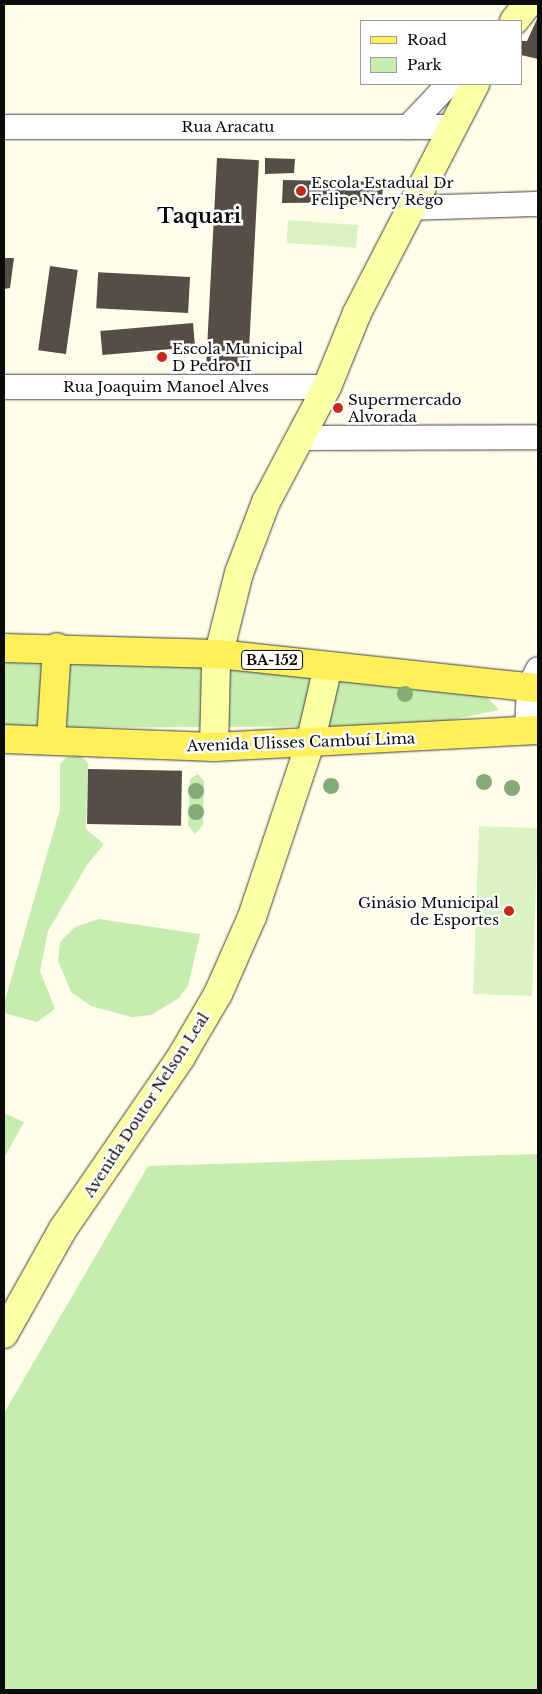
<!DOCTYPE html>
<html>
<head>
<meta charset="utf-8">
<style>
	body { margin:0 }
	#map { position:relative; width:542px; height:1694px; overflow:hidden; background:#fffee9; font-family:"Libre Baskerville",serif }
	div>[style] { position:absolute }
	.green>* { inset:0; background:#c6edaf }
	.pitch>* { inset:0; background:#dbf3c2; transform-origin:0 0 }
	.building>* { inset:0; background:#544e46; transform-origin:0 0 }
	.roads { filter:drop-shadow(0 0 1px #3e3e3e) drop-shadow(0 0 1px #3e3e3e) }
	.street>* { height:24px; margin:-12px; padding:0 12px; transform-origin:12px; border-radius:12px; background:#fff }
	.secondary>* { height:28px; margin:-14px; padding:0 14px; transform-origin:14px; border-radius:14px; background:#fcffa4 }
	.primary>* { height:28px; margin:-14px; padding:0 14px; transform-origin:14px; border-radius:14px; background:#ffef59 }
	.trees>* { width:16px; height:16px; margin:-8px; border-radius:50%; background:#82ab75 }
	.dots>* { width:14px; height:14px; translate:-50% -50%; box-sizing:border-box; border:2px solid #fff; border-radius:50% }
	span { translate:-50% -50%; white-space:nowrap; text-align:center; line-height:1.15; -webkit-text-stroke:5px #fff; paint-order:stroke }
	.shield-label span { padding:1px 4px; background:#fff; border:1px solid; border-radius:4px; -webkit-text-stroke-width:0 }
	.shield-label { font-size:14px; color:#0b0b0b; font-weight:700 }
	.street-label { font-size:15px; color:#0b0b0b }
	.poi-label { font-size:15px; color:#0b0b0b }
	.left { translate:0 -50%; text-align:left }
	.right { translate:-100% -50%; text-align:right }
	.district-label { font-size:20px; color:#0b0b0b; font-weight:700 }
	.frame { position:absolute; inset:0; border:5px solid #0b0b0b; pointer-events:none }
	.legend { position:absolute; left:360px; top:20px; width:162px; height:65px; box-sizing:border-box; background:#fff; border:1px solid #9d9d9d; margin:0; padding:6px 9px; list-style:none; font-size:15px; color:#0b0b0b }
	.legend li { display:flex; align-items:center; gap:10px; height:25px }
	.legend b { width:25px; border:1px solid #9d9d9d }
</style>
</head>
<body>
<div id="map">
	<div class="green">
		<div style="clip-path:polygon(4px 659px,150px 659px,442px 690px,487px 697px,499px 710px,436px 723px,384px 726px,4px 728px)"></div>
		<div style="clip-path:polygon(81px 756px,88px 763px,86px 829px,104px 844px,87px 865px,48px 931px,40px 971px,55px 1009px,37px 1022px,4px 1013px,4px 1004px,60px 809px,60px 764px,67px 757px)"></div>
		<div style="clip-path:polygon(198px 774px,204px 781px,203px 825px,195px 834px,188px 825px,190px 779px)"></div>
		<div style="clip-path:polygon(99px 919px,200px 934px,188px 986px,179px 998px,151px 1015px,132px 1017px,91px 1006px,71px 992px,58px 961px,60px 942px,75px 927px)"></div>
		<div style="clip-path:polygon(4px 1113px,24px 1122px,4px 1158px)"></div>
		<div style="clip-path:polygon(538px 1154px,538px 1690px,4px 1690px,4px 1413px,148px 1166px)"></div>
	</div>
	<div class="pitch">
		<div style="left:288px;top:220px;width:70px;height:23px;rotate:4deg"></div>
		<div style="left:479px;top:826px;width:59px;height:168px;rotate:2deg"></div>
	</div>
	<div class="building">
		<div style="clip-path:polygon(538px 17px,538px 59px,521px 55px,521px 41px,527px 41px)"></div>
		<div style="left:217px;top:158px;width:42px;height:207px;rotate:3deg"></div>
		<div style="clip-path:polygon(265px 158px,295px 159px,294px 173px,265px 174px)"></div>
		<div style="clip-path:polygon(283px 180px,383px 182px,382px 202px,282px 203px)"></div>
		<div style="clip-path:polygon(4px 258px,14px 258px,10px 288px,4px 289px)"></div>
		<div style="left:50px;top:266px;width:28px;height:85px;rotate:8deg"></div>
		<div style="left:190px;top:277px;width:36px;height:92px;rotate:93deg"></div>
		<div style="left:193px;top:323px;width:24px;height:93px;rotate:85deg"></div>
		<div style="left:88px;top:769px;width:94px;height:55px;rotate:1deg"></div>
	</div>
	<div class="roads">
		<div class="street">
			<div style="left:4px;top:127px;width:449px"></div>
			<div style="left:408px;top:127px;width:59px;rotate:-46.4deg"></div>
			<div style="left:410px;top:208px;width:128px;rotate:-1.8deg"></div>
			<div style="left:4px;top:387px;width:323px"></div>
			<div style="left:303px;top:438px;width:235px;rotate:-0.2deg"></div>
			<div style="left:527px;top:732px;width:45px;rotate:-87.5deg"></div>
			<div style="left:529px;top:687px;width:20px;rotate:-63deg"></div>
		</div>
		<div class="secondary">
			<div style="left:514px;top:21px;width:22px;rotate:-51deg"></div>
			<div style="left:214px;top:747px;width:82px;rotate:-88.6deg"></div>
			<div style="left:216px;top:665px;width:95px;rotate:-76deg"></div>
			<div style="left:239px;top:573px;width:76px;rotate:-69.2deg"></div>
			<div style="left:266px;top:502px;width:130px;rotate:-62.1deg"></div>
			<div style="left:327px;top:387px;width:80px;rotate:-67.9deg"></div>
			<div style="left:357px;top:313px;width:258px;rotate:-62.7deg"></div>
			<div style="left:4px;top:1334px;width:120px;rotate:-60.7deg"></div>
			<div style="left:63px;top:1229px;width:209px;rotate:-55.5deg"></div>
			<div style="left:181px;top:1057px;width:73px;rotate:-59.6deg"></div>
			<div style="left:218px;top:994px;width:84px;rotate:-66.2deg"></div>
			<div style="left:252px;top:917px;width:182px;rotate:-71.5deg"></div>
			<div style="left:310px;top:744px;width:80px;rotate:-77deg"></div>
		</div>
		<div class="primary">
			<div style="left:4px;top:648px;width:214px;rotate:1.6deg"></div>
			<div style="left:218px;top:654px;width:322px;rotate:6.1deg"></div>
			<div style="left:4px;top:739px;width:210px;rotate:2.2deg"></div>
			<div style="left:214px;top:747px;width:324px;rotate:-3deg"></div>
			<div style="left:51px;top:740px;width:93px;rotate:-86.3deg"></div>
		</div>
	</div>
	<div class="trees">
		<div style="left:405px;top:694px"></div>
		<div style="left:484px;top:782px"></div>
		<div style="left:331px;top:786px"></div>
		<div style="left:512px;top:788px"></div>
		<div style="left:196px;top:791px"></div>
		<div style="left:196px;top:812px"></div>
	</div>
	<div class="dots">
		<div style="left:301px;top:191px;background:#c72917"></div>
		<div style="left:162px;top:357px;background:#c72917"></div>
		<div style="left:338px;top:408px;background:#c72917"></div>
		<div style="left:509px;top:911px;background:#c72917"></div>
	</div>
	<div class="shield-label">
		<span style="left:272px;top:660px">BA-152</span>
	</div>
	<div class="street-label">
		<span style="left:228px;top:127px">Rua Aracatu</span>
		<span style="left:166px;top:387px">Rua Joaquim Manoel Alves</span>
		<span style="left:301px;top:742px;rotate:-2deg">Avenida Ulisses Cambuí Lima</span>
		<span style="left:146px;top:1105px;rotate:-57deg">Avenida Doutor Nelson Leal</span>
	</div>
	<div class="poi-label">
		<span class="left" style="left:311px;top:191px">Escola Estadual Dr<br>Felipe Nery Rêgo</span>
		<span class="left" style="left:172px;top:357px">Escola Municipal<br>D Pedro II</span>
		<span class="left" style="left:348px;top:408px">Supermercado<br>Alvorada</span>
		<span class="right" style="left:499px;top:911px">Ginásio Municipal<br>de Esportes</span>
	</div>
	<div class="district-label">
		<span style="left:199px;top:216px">Taquari</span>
	</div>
	<div class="frame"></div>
	<ul class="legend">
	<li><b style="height:6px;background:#ffef59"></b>Road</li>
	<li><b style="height:14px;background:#c6edaf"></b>Park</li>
	</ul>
</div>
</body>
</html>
